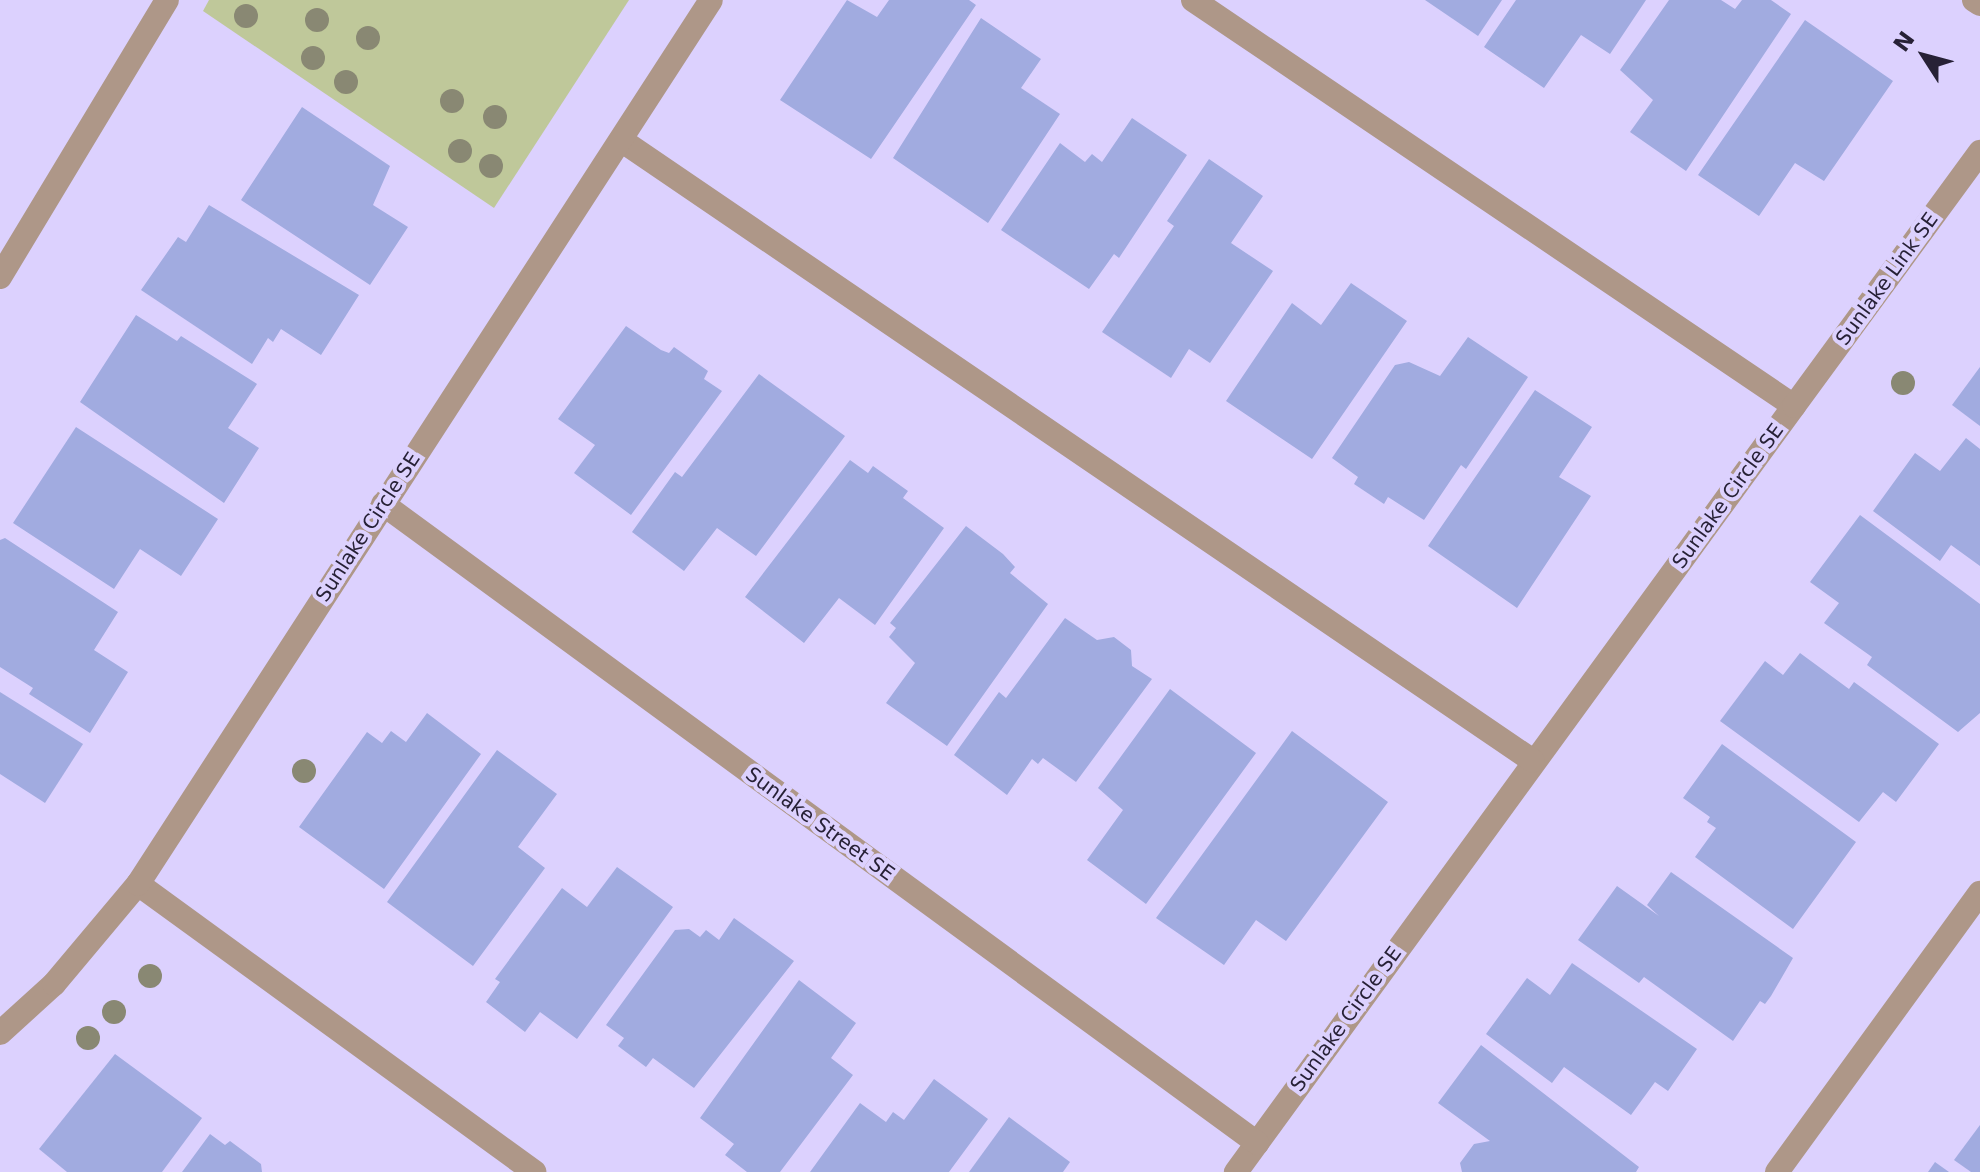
<!DOCTYPE html>
<html>
<head>
<meta charset="utf-8">
<style>
	body { margin:0 }
	#map { position:relative; width:1980px; height:1172px; overflow:hidden; background:#dcd1fe; font-family:"DejaVu Sans",sans-serif }
	div>[style] { position:absolute }
	.green>* { inset:0; background:#bfc89a }
	.building>* { inset:0; background:#a1abe0 }
	.minor>* { height:24px; margin:-12px; padding:0 12px; transform-origin:12px; border-radius:12px; background:#ae9788 }
	.trees>* { width:24px; height:24px; margin:-12px; border-radius:50%; background:#898873 }
	span { translate:-50% -50%; white-space:nowrap; text-align:center; line-height:1.15; -webkit-text-stroke:8px #dcd1fe; paint-order:stroke }
	.street-label { font-size:20px; color:#272136 }
	.north { position:absolute; left:1884px; top:16px; width:80px; height:80px; -webkit-text-stroke:6px #dcd1fe; paint-order:stroke; rotate:306deg; font-size:22px; font-weight:700; line-height:32px; text-align:center; color:#272136 }
	.north::after { content:''; display:block; margin:auto; width:28px; height:36px; background:#272136; clip-path:polygon(50% 0,100% 100%,50% 72%,0 100%) }
</style>
</head>
<body>
<div id="map">
	<div class="green">
		<div style="clip-path:polygon(209px 0,629px 0,494px 208px,203px 11px)"></div>
	</div>
	<div class="building">
		<div style="clip-path:polygon(847px 0,877px 17px,889px 0,969px 0,976px 5px,871px 159px,780px 100px)"></div>
		<div style="clip-path:polygon(1425px 0,1502px 0,1478px 36px)"></div>
		<div style="clip-path:polygon(1516px 0,1646px 0,1610px 54px,1581px 35px,1544px 88px,1484px 47px)"></div>
		<div style="clip-path:polygon(1669px 0,1721px 0,1735px 9px,1742px 0,1771px 0,1791px 14px,1686px 171px,1630px 132px,1653px 100px,1620px 70px)"></div>
		<div style="clip-path:polygon(981px 18px,1041px 59px,1021px 88px,1060px 114px,988px 223px,893px 158px)"></div>
		<div style="clip-path:polygon(1805px 20px,1893px 81px,1824px 181px,1795px 163px,1759px 216px,1698px 175px)"></div>
		<div style="clip-path:polygon(302px 107px,390px 166px,373px 205px,408px 227px,370px 285px,241px 200px)"></div>
		<div style="clip-path:polygon(1132px 118px,1187px 155px,1119px 258px,1114px 254px,1089px 289px,1001px 230px,1060px 143px,1085px 162px,1092px 154px,1102px 162px)"></div>
		<div style="clip-path:polygon(1209px 159px,1263px 196px,1231px 243px,1273px 271px,1210px 363px,1189px 349px,1171px 378px,1102px 332px,1174px 226px,1167px 221px)"></div>
		<div style="clip-path:polygon(209px 205px,359px 295px,321px 355px,281px 329px,273px 342px,268px 338px,252px 364px,141px 290px,178px 237px,186px 242px)"></div>
		<div style="clip-path:polygon(1351px 283px,1407px 321px,1312px 459px,1226px 401px,1292px 303px,1321px 325px)"></div>
		<div style="clip-path:polygon(136px 315px,177px 341px,181px 336px,257px 384px,228px 428px,259px 448px,224px 503px,80px 402px)"></div>
		<div style="clip-path:polygon(626px 326px,661px 350px,669px 353px,674px 347px,708px 371px,704px 379px,722px 391px,631px 515px,574px 473px,595px 445px,558px 419px)"></div>
		<div style="clip-path:polygon(1468px 337px,1528px 377px,1466px 469px,1461px 465px,1424px 520px,1388px 497px,1384px 504px,1354px 484px,1358px 477px,1332px 458px,1395px 365px,1409px 362px,1440px 376px)"></div>
		<div style="clip-path:polygon(1980px 367px,1980px 426px,1952px 405px)"></div>
		<div style="clip-path:polygon(759px 374px,845px 436px,756px 556px,717px 528px,684px 571px,632px 532px,675px 472px,682px 477px)"></div>
		<div style="clip-path:polygon(1535px 390px,1592px 427px,1559px 477px,1591px 496px,1517px 608px,1428px 546px)"></div>
		<div style="clip-path:polygon(76px 427px,218px 519px,181px 576px,140px 549px,114px 589px,13px 523px)"></div>
		<div style="clip-path:polygon(1966px 438px,1980px 449px,1980px 566px,1951px 545px,1940px 561px,1873px 511px,1915px 453px,1940px 471px)"></div>
		<div style="clip-path:polygon(850px 460px,868px 473px,873px 466px,908px 491px,903px 498px,944px 528px,875px 625px,839px 598px,804px 643px,745px 597px)"></div>
		<div style="clip-path:polygon(1860px 515px,1980px 604px,1980px 713px,1958px 732px,1867px 665px,1872px 657px,1824px 623px,1839px 603px,1810px 582px)"></div>
		<div style="clip-path:polygon(966px 526px,1003px 554px,1015px 567px,1010px 573px,1048px 604px,947px 746px,886px 703px,915px 663px,889px 637px,896px 628px,890px 623px)"></div>
		<div style="clip-path:polygon(5px 538px,118px 612px,94px 650px,128px 672px,90px 733px,29px 694px,33px 688px,0 667px,0 540px)"></div>
		<div style="clip-path:polygon(1065px 618px,1097px 640px,1114px 637px,1131px 650px,1132px 666px,1152px 679px,1076px 782px,1043px 758px,1038px 764px,1032px 759px,1007px 795px,954px 755px,999px 692px,1006px 698px)"></div>
		<div style="clip-path:polygon(1800px 653px,1849px 689px,1854px 682px,1939px 744px,1896px 802px,1883px 792px,1859px 822px,1720px 721px,1765px 661px,1783px 675px)"></div>
		<div style="clip-path:polygon(1170px 689px,1256px 753px,1146px 904px,1087px 860px,1123px 810px,1098px 788px)"></div>
		<div style="clip-path:polygon(0 692px,83px 744px,45px 803px,0 774px)"></div>
		<div style="clip-path:polygon(427px 713px,481px 754px,384px 889px,299px 827px,367px 732px,382px 743px,391px 731px,406px 742px)"></div>
		<div style="clip-path:polygon(1292px 731px,1388px 802px,1286px 941px,1256px 920px,1224px 965px,1156px 918px)"></div>
		<div style="clip-path:polygon(1722px 744px,1856px 842px,1793px 929px,1695px 857px,1716px 828px,1707px 822px,1710px 817px,1683px 798px)"></div>
		<div style="clip-path:polygon(497px 750px,557px 794px,518px 847px,545px 868px,473px 966px,387px 902px)"></div>
		<div style="clip-path:polygon(617px 867px,673px 907px,577px 1039px,540px 1012px,525px 1032px,486px 1002px,500px 982px,495px 979px,562px 888px,587px 907px)"></div>
		<div style="clip-path:polygon(1671px 872px,1793px 958px,1771px 996px,1765px 1004px,1760px 1001px,1733px 1041px,1644px 977px,1639px 983px,1578px 940px,1617px 886px,1659px 916px,1647px 905px)"></div>
		<div style="clip-path:polygon(734px 918px,794px 961px,694px 1088px,653px 1058px,646px 1067px,618px 1046px,624px 1038px,606px 1025px,675px 930px,689px 929px,700px 937px,706px 930px,719px 940px)"></div>
		<div style="clip-path:polygon(1572px 963px,1697px 1049px,1668px 1091px,1655px 1082px,1631px 1115px,1564px 1067px,1552px 1083px,1486px 1034px,1527px 978px,1550px 995px)"></div>
		<div style="clip-path:polygon(799px 980px,856px 1023px,831px 1058px,853px 1075px,780px 1172px,747px 1172px,725px 1155px,734px 1144px,700px 1118px)"></div>
		<div style="clip-path:polygon(1481px 1045px,1639px 1167px,1636px 1172px,1462px 1172px,1460px 1163px,1474px 1144px,1490px 1141px,1438px 1103px)"></div>
		<div style="clip-path:polygon(115px 1054px,202px 1118px,162px 1172px,67px 1172px,39px 1149px)"></div>
		<div style="clip-path:polygon(934px 1079px,988px 1119px,949px 1172px,810px 1172px,860px 1103px,886px 1122px,893px 1112px,904px 1120px)"></div>
		<div style="clip-path:polygon(1009px 1117px,1070px 1162px,1063px 1172px,969px 1172px)"></div>
		<div style="clip-path:polygon(1980px 1125px,1980px 1172px,1971px 1172px,1954px 1160px)"></div>
		<div style="clip-path:polygon(210px 1134px,225px 1145px,230px 1141px,261px 1164px,262px 1172px,182px 1172px)"></div>
		<div style="clip-path:polygon(1935px 1162px,1949px 1172px,1928px 1172px)"></div>
	</div>
	<div class="minor">
		<div style="left:1193px;top:0;width:725px;rotate:34.04deg"></div>
		<div style="left:1794px;top:406px;width:948px;rotate:126.07deg"></div>
		<div style="left:1974px;top:0;width:7px;rotate:34deg"></div>
		<div style="left:621px;top:140px;width:1103px;rotate:34.25deg"></div>
		<div style="left:0;top:277px;width:323px;rotate:-58.9deg"></div>
		<div style="left:1794px;top:406px;width:315px;rotate:-53.8deg"></div>
		<div style="left:383px;top:504px;width:1083px;rotate:36.17deg"></div>
		<div style="left:138px;top:884px;width:490px;rotate:36deg"></div>
		<div style="left:0;top:1033px;width:73px;rotate:-42.2deg"></div>
		<div style="left:54px;top:984px;width:131px;rotate:-50deg"></div>
		<div style="left:138px;top:884px;width:1053px;rotate:-57.05deg"></div>
		<div style="left:1777px;top:1172px;width:345px;rotate:-54deg"></div>
	</div>
	<div class="trees">
		<div style="left:246px;top:16px"></div>
		<div style="left:317px;top:20px"></div>
		<div style="left:368px;top:38px"></div>
		<div style="left:313px;top:58px"></div>
		<div style="left:346px;top:82px"></div>
		<div style="left:452px;top:101px"></div>
		<div style="left:495px;top:117px"></div>
		<div style="left:460px;top:151px"></div>
		<div style="left:491px;top:166px"></div>
		<div style="left:1903px;top:383px"></div>
		<div style="left:304px;top:771px"></div>
		<div style="left:150px;top:976px"></div>
		<div style="left:114px;top:1012px"></div>
		<div style="left:88px;top:1038px"></div>
	</div>
	<div class="street-label">
		<span style="left:1887px;top:279px;rotate:-54deg">Sunlake Link SE</span>
		<span style="left:1728px;top:496px;rotate:-54deg">Sunlake Circle SE</span>
		<span style="left:368px;top:527px;rotate:-57deg">Sunlake Circle SE</span>
		<span style="left:820px;top:824px;rotate:36deg">Sunlake Street SE</span>
		<span style="left:1346px;top:1019px;rotate:-54deg">Sunlake Circle SE</span>
	</div>
	<div class="north">N</div>
</div>
</body>
</html>
